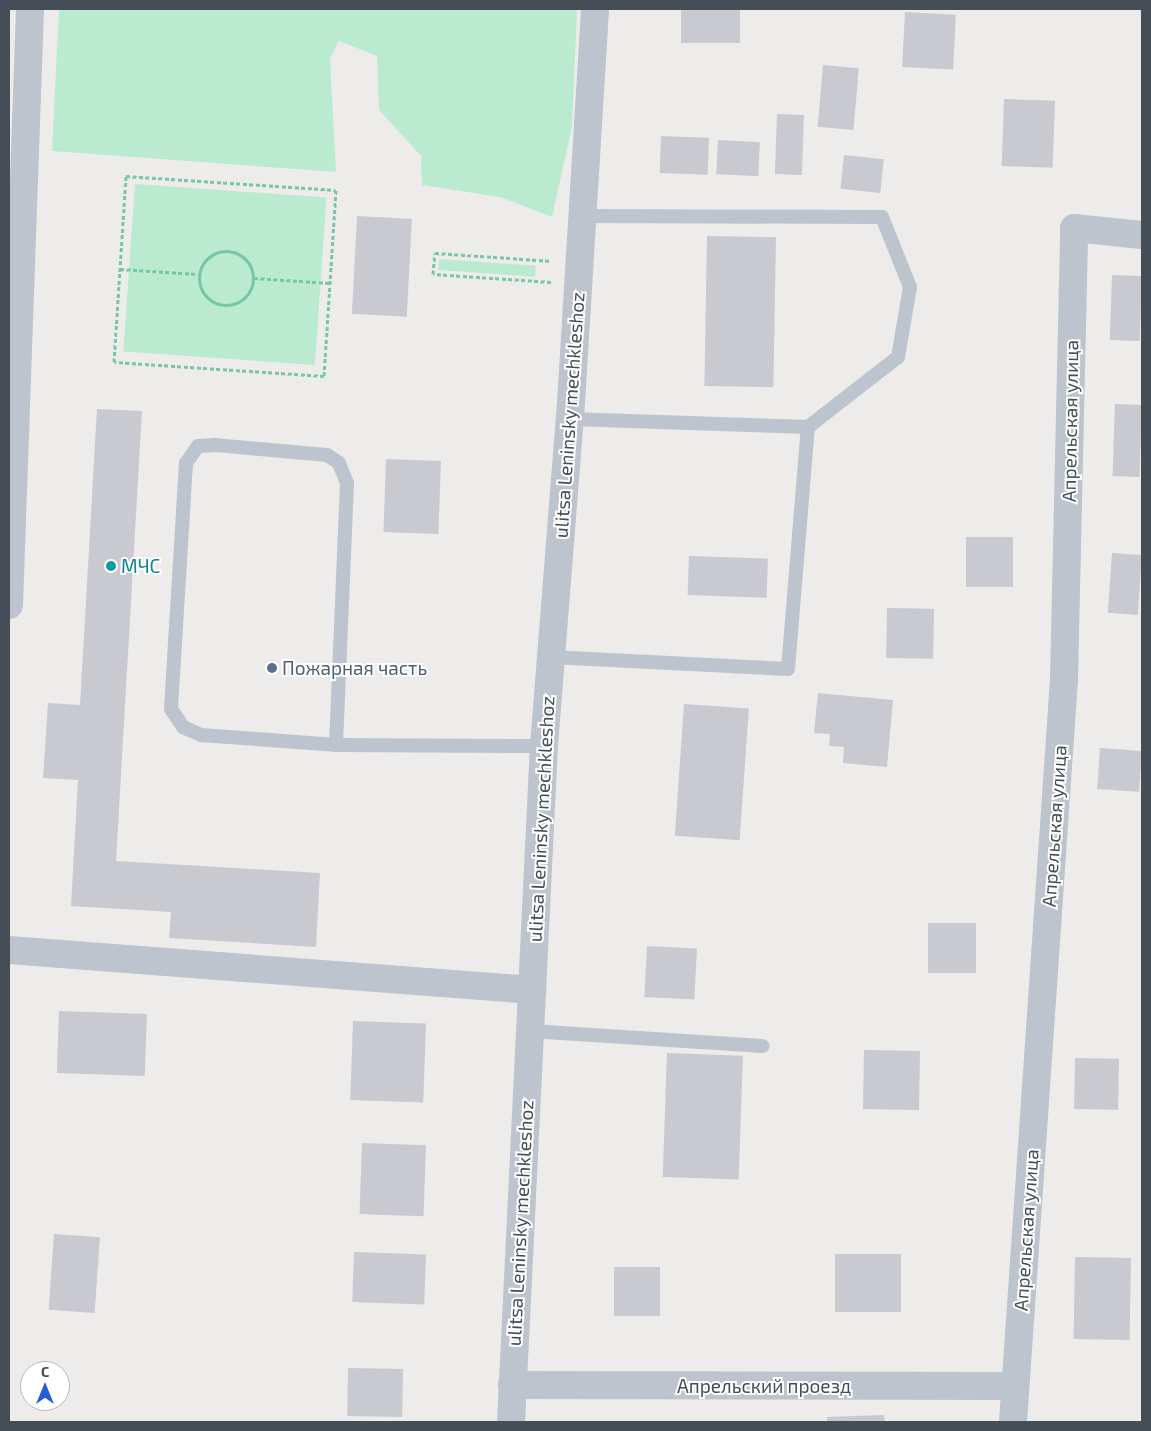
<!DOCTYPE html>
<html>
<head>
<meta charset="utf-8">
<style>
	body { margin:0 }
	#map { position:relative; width:1151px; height:1431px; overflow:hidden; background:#eeebeb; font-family:"Exo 2",sans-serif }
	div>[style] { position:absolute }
	.green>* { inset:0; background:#baebd1; transform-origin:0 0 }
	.building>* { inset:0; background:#c8cad0; transform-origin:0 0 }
	.path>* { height:3px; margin-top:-1.5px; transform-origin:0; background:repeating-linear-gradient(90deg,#75c7a5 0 4px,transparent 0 6.5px) }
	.path>.ring { margin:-1.5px; padding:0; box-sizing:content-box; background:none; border:3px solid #75c7a5; border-radius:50% }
	.lane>* { height:14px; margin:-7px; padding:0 7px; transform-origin:7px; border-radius:7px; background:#bdc4cd }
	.street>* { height:28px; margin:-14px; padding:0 14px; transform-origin:14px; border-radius:14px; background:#bdc4cd }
	.dots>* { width:14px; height:14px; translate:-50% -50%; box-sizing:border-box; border:2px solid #fff; border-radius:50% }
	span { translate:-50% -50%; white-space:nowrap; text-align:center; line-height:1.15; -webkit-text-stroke:4px #fff; paint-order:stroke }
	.street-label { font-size:19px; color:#454d57 }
	.culture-label { font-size:19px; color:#0d838f }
	.left { translate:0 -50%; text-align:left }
	.service-label { font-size:19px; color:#4e5e75 }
	.frame { position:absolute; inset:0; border:10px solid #454d57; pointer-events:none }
	.north { position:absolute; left:20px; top:1361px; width:50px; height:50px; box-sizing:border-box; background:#fff; border:1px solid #b5b8bc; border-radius:50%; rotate:0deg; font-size:14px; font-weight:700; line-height:20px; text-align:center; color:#454d57 }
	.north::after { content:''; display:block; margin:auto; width:18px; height:22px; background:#225fd1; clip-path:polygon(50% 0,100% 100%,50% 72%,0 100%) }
</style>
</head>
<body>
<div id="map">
	<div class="green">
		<div style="clip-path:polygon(59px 9px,577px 9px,572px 127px,552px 217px,500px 197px,422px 185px,421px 156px,379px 110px,377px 56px,339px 41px,330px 59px,336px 172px,52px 151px)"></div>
		<div style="left:135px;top:184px;width:192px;height:168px;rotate:4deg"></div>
		<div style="left:439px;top:259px;width:97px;height:11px;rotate:4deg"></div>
	</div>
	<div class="building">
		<div style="left:681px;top:9px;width:59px;height:34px"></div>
		<div style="left:905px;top:12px;width:51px;height:55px;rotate:3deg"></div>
		<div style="left:823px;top:65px;width:36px;height:62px;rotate:5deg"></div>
		<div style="left:1004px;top:99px;width:51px;height:67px;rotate:2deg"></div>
		<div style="left:777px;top:114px;width:27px;height:60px;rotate:2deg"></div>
		<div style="left:661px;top:136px;width:48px;height:37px;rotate:2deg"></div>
		<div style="left:718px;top:140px;width:42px;height:34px;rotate:3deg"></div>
		<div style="left:844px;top:155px;width:40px;height:34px;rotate:6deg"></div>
		<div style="left:357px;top:216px;width:55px;height:98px;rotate:3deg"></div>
		<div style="left:707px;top:236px;width:69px;height:150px;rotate:1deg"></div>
		<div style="left:1112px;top:275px;width:30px;height:65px;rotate:2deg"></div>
		<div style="left:1115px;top:404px;width:27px;height:72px;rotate:2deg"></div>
		<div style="clip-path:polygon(97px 409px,142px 411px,116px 861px,320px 873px,316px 947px,169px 938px,171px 912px,71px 906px,78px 780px,43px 778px,48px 703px,80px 705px)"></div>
		<div style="left:386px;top:459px;width:55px;height:73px;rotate:2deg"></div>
		<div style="left:966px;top:537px;width:47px;height:50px"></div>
		<div style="left:1112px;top:553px;width:30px;height:60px;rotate:4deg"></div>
		<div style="left:689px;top:556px;width:79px;height:39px;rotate:2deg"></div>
		<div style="left:887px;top:608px;width:47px;height:50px;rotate:1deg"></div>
		<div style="clip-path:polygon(818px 693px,893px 700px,887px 767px,843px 763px,844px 747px,829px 746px,830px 734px,814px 733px)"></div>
		<div style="left:684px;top:704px;width:65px;height:132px;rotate:4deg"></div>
		<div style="left:1100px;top:748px;width:42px;height:41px;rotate:4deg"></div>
		<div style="left:928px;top:923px;width:48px;height:50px"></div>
		<div style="left:647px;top:946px;width:50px;height:51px;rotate:3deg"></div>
		<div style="left:59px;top:1011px;width:88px;height:62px;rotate:2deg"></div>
		<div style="left:353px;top:1021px;width:73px;height:79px;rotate:2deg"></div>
		<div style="left:864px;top:1050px;width:56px;height:59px;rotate:1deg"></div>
		<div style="left:667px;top:1053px;width:76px;height:124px;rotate:2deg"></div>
		<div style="left:1075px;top:1058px;width:44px;height:51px;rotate:1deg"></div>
		<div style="left:362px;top:1143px;width:64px;height:71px;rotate:2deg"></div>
		<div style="left:54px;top:1234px;width:46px;height:76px;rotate:4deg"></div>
		<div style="left:354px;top:1252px;width:72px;height:50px;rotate:2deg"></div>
		<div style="left:835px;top:1254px;width:66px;height:58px"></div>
		<div style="left:1075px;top:1257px;width:56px;height:82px;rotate:1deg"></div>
		<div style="left:614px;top:1267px;width:46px;height:49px"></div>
		<div style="left:348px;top:1368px;width:55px;height:48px;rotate:1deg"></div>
		<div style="clip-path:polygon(884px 1415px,885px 1422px,827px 1422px,827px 1417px)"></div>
	</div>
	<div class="path">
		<div style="left:126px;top:176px;width:210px;rotate:3.8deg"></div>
		<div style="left:336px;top:190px;width:186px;rotate:93.7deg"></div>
		<div style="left:324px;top:376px;width:210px;rotate:-176.2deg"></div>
		<div style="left:114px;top:362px;width:186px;rotate:-86.3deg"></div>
		<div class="ring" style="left:199px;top:251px;width:51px;height:51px"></div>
		<div style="left:120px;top:269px;width:78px;rotate:3.7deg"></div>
		<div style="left:254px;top:278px;width:76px;rotate:3.8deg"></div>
		<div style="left:551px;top:282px;width:118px;rotate:-176.1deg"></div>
		<div style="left:433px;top:274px;width:21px;rotate:-85deg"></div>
		<div style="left:435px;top:253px;width:117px;rotate:3.9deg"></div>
	</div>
	<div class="lane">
		<div style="left:584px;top:216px;width:298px;rotate:0.2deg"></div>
		<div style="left:882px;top:217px;width:75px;rotate:68.2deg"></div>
		<div style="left:910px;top:287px;width:71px;rotate:99.7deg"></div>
		<div style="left:898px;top:357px;width:114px;rotate:142.1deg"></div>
		<div style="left:551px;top:657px;width:237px;rotate:2.9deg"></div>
		<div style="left:788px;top:669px;width:243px;rotate:-85.3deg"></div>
		<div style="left:808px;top:427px;width:238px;rotate:-178.1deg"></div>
		<div style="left:336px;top:745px;width:262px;rotate:-87.6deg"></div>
		<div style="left:347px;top:483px;width:22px;rotate:-112deg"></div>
		<div style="left:339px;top:463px;width:14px;rotate:-146deg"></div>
		<div style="left:327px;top:455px;width:111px;rotate:-174.9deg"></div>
		<div style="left:216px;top:445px;width:18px;rotate:177deg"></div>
		<div style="left:198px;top:446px;width:21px;rotate:125deg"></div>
		<div style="left:186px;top:463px;width:246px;rotate:93.5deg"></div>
		<div style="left:171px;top:709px;width:22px;rotate:56deg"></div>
		<div style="left:183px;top:727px;width:20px;rotate:24deg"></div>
		<div style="left:201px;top:735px;width:135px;rotate:4.2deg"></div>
		<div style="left:336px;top:745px;width:208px;rotate:0.3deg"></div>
		<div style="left:530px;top:1031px;width:233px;rotate:3.7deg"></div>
	</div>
	<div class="street">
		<div style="left:9px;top:605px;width:596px;rotate:-87.98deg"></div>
		<div style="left:9px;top:950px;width:525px;rotate:4.37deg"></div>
		<div style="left:512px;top:1385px;width:503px;rotate:0.11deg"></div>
		<div style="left:511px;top:1422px;width:677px;rotate:-87.21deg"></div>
		<div style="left:544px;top:746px;width:328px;rotate:-85.5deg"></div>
		<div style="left:570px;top:419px;width:411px;rotate:-86.5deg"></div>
		<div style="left:1013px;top:1422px;width:745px;rotate:-86.07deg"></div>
		<div style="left:1064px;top:679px;width:451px;rotate:-88.7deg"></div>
		<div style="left:1074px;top:228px;width:68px;rotate:5.9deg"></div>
	</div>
	<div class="dots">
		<div style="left:111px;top:566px;background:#0f9aa8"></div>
		<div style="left:272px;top:668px;background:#5c6f8a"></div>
	</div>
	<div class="street-label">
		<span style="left:569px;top:415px;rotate:-86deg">ulitsa Leninsky mechkleshoz</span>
		<span style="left:1070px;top:421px;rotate:-89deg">Апрельская улица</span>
		<span style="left:541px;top:819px;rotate:-87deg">ulitsa Leninsky mechkleshoz</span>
		<span style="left:1054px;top:826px;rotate:-86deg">Апрельская улица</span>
		<span style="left:520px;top:1223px;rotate:-87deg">ulitsa Leninsky mechkleshoz</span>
		<span style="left:1026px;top:1230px;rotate:-86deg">Апрельская улица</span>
		<span style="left:764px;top:1386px">Апрельский проезд</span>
	</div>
	<div class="culture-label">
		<span class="left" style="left:121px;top:566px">МЧС</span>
	</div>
	<div class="service-label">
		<span class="left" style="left:282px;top:668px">Пожарная часть</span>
	</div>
	<div class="frame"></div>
	<div class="north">С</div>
</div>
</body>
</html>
